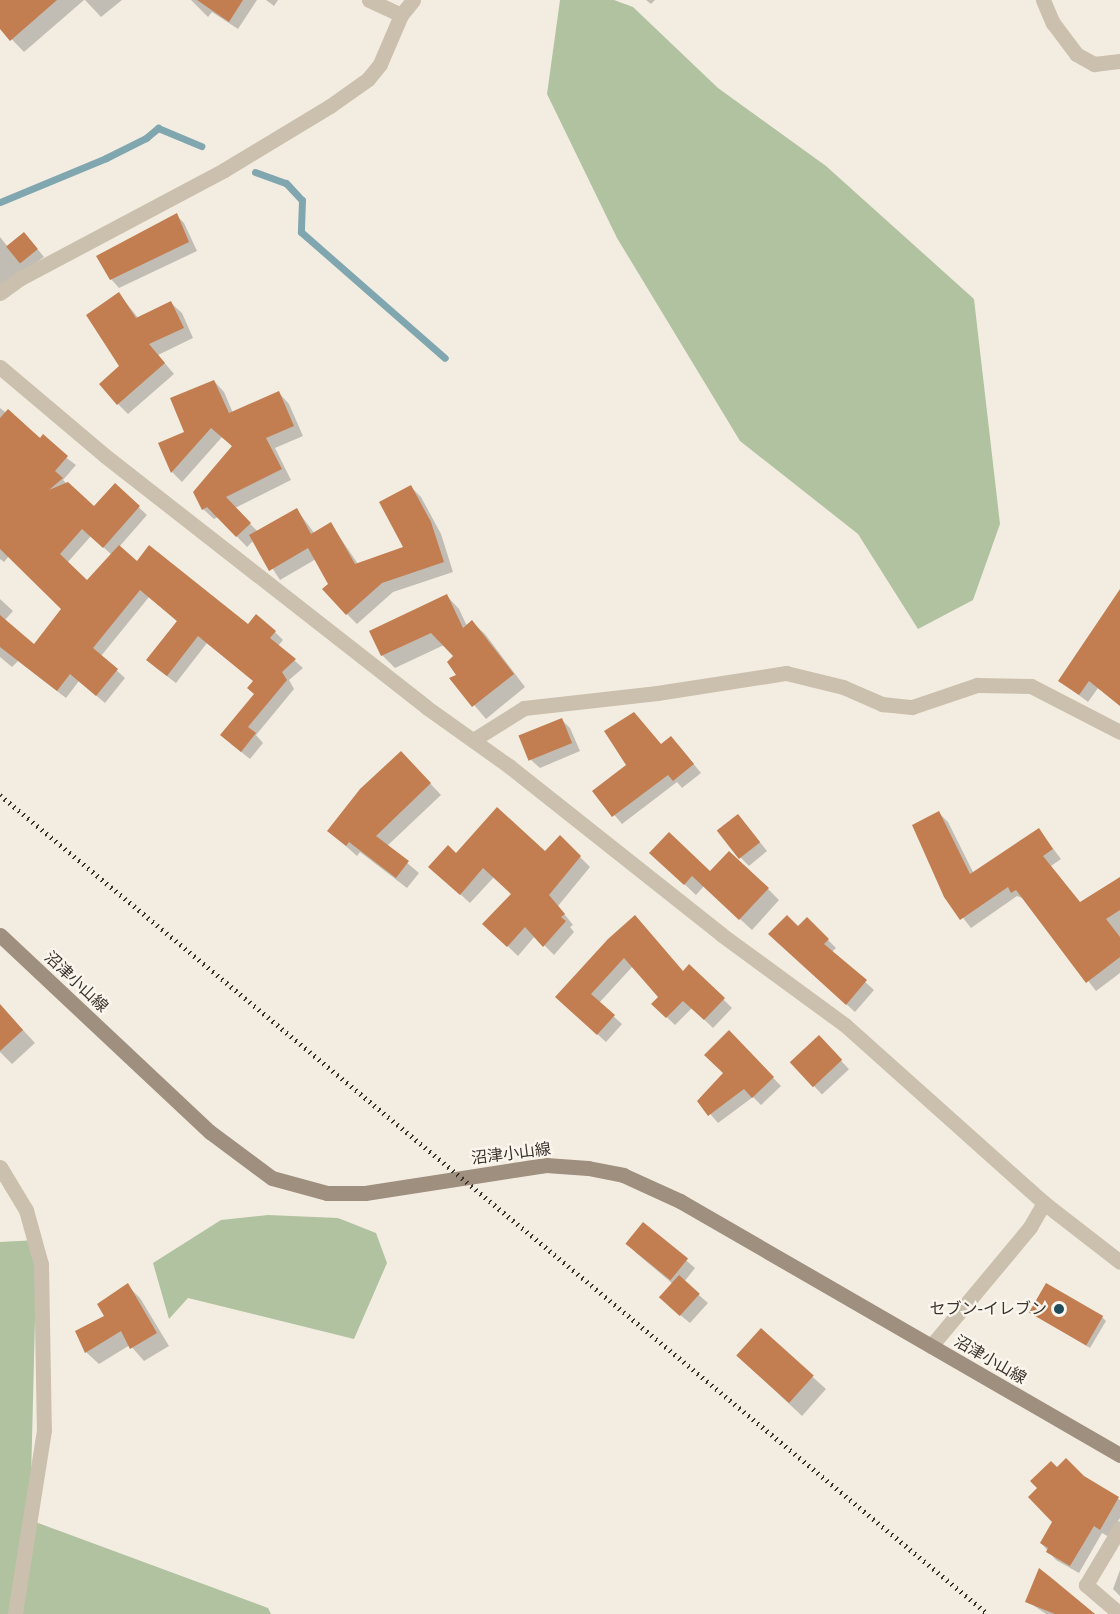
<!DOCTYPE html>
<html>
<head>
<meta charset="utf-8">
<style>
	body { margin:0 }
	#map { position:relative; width:1120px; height:1614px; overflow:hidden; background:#f3ede1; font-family:Signika,"Noto Sans JP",sans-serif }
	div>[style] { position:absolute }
	.green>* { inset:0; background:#b1c2a1 }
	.shadow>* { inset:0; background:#0003; transform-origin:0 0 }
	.stream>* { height:7px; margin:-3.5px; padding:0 3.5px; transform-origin:3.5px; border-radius:3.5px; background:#80a6af }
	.building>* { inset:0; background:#c27e50; transform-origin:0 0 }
	.minor>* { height:15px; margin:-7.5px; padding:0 7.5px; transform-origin:7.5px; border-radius:7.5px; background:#cbc0ad }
	.secondary>* { height:15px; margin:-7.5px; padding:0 7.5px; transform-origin:7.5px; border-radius:7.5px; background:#9f8f7e }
	.rail>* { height:4.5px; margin-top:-2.25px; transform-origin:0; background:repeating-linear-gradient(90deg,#3a322b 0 1.5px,transparent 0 6px) }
	.dots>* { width:16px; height:16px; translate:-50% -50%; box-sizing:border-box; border:3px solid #faf6ee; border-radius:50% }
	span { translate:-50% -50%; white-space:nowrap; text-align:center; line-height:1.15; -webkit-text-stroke:4.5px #faf6ee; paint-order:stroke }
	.street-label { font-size:16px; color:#3a322b }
	.poi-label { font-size:16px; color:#3a322b }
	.right { translate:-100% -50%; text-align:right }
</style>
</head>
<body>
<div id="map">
	<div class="green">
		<div style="clip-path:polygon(560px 0,614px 0,633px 7px,718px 88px,826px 166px,974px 299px,1000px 524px,973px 600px,918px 629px,858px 534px,740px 441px,617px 238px,547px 94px)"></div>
		<div style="clip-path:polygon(268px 1215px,338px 1218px,376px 1233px,387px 1263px,354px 1339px,188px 1298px,169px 1319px,153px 1263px,221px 1220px)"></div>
		<div style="clip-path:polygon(37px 1240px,30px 1520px,268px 1608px,271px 1614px,0 1614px,0 1242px)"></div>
	</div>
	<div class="shadow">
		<div style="clip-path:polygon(0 0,84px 0,24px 52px,0 27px)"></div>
		<div style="clip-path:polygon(85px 0,122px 0,101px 17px)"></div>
		<div style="clip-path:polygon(191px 0,257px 0,238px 29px,212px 12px,208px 17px)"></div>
		<div style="clip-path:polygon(266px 0,278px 0,274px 6px)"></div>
		<div style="clip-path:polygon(646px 0,655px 0,651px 4px)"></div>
		<div style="clip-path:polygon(176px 215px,184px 223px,197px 251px,119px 288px,111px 279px)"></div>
		<div style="clip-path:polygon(0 237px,8px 247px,31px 241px,44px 257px,3px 287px,0 284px)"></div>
		<div style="clip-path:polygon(119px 294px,139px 319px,171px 303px,182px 313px,193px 338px,158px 355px,174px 374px,128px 414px,118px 404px,121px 366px)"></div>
		<div style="clip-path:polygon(214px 381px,224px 392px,233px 413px,279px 393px,289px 404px,303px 436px,275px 448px,291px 480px,235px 508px,258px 532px,297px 510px,315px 534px,331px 524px,358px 564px,406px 548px,411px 487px,421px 497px,441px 534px,453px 572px,393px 592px,357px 624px,347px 614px,316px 559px,280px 580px,254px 540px,247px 547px,218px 517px,214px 519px,203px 509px,233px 447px,222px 437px,182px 482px,172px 472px,186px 433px)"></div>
		<div style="clip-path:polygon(evenodd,0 408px,76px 465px,63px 480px,94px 508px,115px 485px,147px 515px,119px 547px,137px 563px,248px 626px,275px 632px,283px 640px,278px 646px,303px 668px,289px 680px,294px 689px,256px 735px,263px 743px,250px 759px,230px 743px,256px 694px,254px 681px,207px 643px,176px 683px,156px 668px,148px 660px,178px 622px,149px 597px,101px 656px,125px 678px,105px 703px,79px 681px,66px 698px,18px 661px,12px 667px,0 657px,0 599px,13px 611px,4px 621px,34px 646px,63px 609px,9px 556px,4px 562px,0 559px,0 408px,91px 536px,112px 555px,87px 582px,67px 563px,91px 536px)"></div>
		<div style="clip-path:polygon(1120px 593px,1120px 706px,1098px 688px,1088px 702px,1060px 681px)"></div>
		<div style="clip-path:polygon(447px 596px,459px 609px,467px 626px,472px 622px,485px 634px,525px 687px,486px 719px,451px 678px,458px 676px,455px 656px,444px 645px,395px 668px,382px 655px)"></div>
		<div style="clip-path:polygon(562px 720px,570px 728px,580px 751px,540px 768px,531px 760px)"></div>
		<div style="clip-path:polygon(662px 746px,679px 746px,701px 773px,682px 788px,677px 782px,622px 824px,594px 791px,628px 765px)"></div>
		<div style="clip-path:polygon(411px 763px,441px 795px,387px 846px,419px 873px,407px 888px,360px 852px,357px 856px,329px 831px)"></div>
		<div style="clip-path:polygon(939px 813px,948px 822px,974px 874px,1039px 830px,1061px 859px,1051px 866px,1081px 904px,1120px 879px,1120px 973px,1096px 991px,1025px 899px,1017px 896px,971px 928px,946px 896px)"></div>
		<div style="clip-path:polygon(746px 825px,767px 851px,749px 866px,741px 858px)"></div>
		<div style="clip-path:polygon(560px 837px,590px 867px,558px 906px,573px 925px,570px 927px,574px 932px,554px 955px,535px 936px,518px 956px,494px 933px,512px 894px,494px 877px,470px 903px,440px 876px,456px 855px,545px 853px)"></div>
		<div style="clip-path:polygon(663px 864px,768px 889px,779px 900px,752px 930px,704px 886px,696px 895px)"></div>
		<div style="clip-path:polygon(807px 919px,836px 948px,832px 952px,874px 990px,855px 1012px,778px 942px)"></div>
		<div style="clip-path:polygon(609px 940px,684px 972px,690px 966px,732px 1008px,713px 1028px,692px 1008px,675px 1025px,653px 1004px,660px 998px,633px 966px,599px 1003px,622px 1024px,606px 1042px,565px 1005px)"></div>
		<div style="clip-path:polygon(0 1005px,35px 1043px,12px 1064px,0 1052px)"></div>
		<div style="clip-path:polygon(729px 1032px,781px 1086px,761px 1105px,753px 1097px,718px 1123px,699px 1101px,725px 1073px)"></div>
		<div style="left:819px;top:1037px;width:44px;height:37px;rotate:47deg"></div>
		<div style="clip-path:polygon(643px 1224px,695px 1268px,684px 1282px,708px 1303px,690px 1323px,669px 1306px,673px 1284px,635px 1252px)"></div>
		<div style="clip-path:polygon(127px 1285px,140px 1298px,169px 1346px,144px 1361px,130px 1345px,99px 1364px,86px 1352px)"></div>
		<div style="clip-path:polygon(1031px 1312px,1102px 1317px,1106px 1321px,1090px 1348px)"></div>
		<div style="clip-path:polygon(761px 1330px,826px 1389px,802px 1416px,751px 1368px)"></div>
		<div style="clip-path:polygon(1057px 1469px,1084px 1478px,1120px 1500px,1120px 1518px,1109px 1537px,1102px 1533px,1079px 1573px,1056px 1560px,1041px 1543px,1054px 1522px)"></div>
		<div style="clip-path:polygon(1120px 1570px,1120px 1596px,1113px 1589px)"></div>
		<div style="clip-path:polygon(1027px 1601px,1094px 1614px,1046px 1614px)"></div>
	</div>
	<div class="stream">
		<div style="left:255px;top:172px;width:33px;rotate:20deg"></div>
		<div style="left:286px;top:183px;width:23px;rotate:47deg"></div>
		<div style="left:302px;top:200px;width:32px;rotate:92deg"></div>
		<div style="left:301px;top:232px;width:191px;rotate:41.2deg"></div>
		<div style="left:0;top:202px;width:115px;rotate:-22.5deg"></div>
		<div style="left:106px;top:158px;width:45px;rotate:-26.6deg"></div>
		<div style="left:146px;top:138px;width:16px;rotate:-40deg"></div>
		<div style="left:158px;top:128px;width:47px;rotate:22.7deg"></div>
	</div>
	<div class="building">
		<div style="clip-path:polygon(0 0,57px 0,10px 41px,0 29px)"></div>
		<div style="clip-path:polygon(197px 0,243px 0,229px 22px)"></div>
		<div style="clip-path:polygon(177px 213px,189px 242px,110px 280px,96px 256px)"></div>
		<div style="left:24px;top:232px;width:22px;height:23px;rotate:51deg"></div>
		<div style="clip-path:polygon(119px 292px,136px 318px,171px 301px,184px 328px,149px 344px,165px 363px,117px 405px,99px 384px,119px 366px,86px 315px)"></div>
		<div style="clip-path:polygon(214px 380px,229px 413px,279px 391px,294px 426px,266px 438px,282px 469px,226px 497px,251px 523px,236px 537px,207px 507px,202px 510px,193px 492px,232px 446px,211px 428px,171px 473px,158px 443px,184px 432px,170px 398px)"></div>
		<div style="clip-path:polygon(8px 409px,40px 438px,43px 434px,68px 456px,55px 471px,63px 478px,49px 490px,68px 482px,94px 506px,115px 483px,140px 506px,103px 548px,82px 529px,60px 554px,87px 580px,119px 545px,137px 561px,149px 545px,248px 624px,256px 614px,276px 631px,270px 638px,296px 659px,282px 672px,287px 680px,248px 727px,256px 733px,241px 752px,220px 735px,254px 694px,247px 688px,253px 681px,198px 636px,167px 676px,146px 660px,177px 621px,140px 590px,93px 648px,118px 669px,96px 696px,70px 674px,57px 691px,0 647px,0 615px,34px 644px,61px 609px,0 549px,0 418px)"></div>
		<div style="clip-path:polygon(411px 485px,431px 522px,444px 562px,382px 583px,346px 615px,322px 589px,328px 584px,308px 548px,269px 571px,249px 535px,297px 508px,311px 534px,331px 522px,355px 564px,403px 547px,379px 502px)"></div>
		<div style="clip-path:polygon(1120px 589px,1120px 706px,1089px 681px,1079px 695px,1058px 681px)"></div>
		<div style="clip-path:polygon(447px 594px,463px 628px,472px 620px,514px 674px,472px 707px,449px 678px,456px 675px,447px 662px,453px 656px,431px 633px,381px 656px,369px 631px)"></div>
		<div style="clip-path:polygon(634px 712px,661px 744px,671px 736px,694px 764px,673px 781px,668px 775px,612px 817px,592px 791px,626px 765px,604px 731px)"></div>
		<div style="left:562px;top:718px;width:27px;height:47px;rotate:68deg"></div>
		<div style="clip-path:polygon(401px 751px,431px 783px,376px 836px,409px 861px,396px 878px,349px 842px,346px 846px,327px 831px,360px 789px)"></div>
		<div style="clip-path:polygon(497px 807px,545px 851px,560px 835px,581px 856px,549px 895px,565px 914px,561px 917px,566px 921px,543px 947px,525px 927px,507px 947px,482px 924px,511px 894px,483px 868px,460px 895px,428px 867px,448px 845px,456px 853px)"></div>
		<div style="clip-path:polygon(939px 811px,970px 874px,1039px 828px,1053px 849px,1043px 856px,1080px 902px,1120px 877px,1120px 910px,1106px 919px,1120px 937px,1120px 957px,1086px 983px,1016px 890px,1011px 893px,1008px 887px,960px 920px,944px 897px,912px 825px)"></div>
		<div style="left:738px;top:814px;width:36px;height:27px;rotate:52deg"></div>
		<div style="clip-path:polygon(669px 832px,710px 871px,729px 851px,769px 888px,739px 920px,692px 876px,684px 885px,649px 853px)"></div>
		<div style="clip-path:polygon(635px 915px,683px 971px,689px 964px,725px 998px,704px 1020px,683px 1001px,666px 1018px,651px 1004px,658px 997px,624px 958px,591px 994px,615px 1015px,597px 1035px,555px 997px,608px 939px)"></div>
		<div style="clip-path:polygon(787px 915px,798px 926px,807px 917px,829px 939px,824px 944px,867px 980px,846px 1005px,768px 934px)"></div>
		<div style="clip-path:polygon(0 1004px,23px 1030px,0 1051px)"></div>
		<div style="clip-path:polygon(729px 1030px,774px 1077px,752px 1098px,744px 1089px,708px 1116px,697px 1101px,723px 1073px,704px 1055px)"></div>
		<div style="left:819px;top:1035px;width:34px;height:40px;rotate:47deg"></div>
		<div style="left:643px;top:1222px;width:58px;height:28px;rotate:39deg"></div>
		<div style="left:679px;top:1275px;width:28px;height:30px;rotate:42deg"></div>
		<div style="clip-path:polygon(128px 1283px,157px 1333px,130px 1349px,121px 1331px,85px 1353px,75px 1331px,104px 1316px,97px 1304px)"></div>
		<div style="left:1046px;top:1283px;width:66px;height:34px;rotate:30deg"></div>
		<div style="left:761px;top:1328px;width:71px;height:37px;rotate:42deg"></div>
		<div style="clip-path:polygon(1066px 1458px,1084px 1476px,1119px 1497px,1100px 1530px,1094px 1526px,1070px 1566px,1046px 1552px,1048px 1548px,1040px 1543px,1052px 1522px,1028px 1497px,1037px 1488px,1030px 1481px,1051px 1461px,1057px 1467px)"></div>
		<div style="clip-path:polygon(1039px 1568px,1054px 1580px,1095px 1614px,1055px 1614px,1025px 1602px)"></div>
	</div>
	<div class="minor">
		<div style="left:369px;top:0;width:35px;rotate:25deg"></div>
		<div style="left:1043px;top:0;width:25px;rotate:67deg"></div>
		<div style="left:1053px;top:23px;width:39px;rotate:53deg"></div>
		<div style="left:1076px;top:54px;width:21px;rotate:29deg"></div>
		<div style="left:1094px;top:64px;width:26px;rotate:-7deg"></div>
		<div style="left:0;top:293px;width:26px;rotate:-36deg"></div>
		<div style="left:21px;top:278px;width:230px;rotate:-28deg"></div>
		<div style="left:224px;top:170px;width:124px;rotate:-31.1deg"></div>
		<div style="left:330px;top:106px;width:47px;rotate:-35.4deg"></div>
		<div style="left:368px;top:79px;width:19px;rotate:-51deg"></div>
		<div style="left:380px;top:64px;width:53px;rotate:-66.8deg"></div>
		<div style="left:401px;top:15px;width:19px;rotate:-51deg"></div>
		<div style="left:0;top:367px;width:136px;rotate:40.2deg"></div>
		<div style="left:104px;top:455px;width:409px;rotate:38deg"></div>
		<div style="left:426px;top:707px;width:102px;rotate:35.4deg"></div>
		<div style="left:509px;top:766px;width:272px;rotate:38.4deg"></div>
		<div style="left:722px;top:935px;width:152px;rotate:36.2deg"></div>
		<div style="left:845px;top:1025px;width:267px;rotate:41.8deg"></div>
		<div style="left:1044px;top:1203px;width:96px;rotate:37.8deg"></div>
		<div style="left:473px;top:740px;width:60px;rotate:-32.1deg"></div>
		<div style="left:524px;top:708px;width:134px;rotate:-6.4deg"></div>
		<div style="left:657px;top:693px;width:131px;rotate:-8.8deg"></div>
		<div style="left:786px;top:673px;width:59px;rotate:13.8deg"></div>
		<div style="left:843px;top:687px;width:43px;rotate:23.6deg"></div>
		<div style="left:882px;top:704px;width:30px;rotate:6deg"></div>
		<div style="left:912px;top:707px;width:69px;rotate:-18.7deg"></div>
		<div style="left:977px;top:685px;width:54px;rotate:1.1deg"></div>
		<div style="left:1031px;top:686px;width:100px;rotate:27.3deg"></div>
		<div style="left:0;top:1167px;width:50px;rotate:58.8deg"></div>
		<div style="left:26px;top:1210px;width:56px;rotate:74.5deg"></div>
		<div style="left:41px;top:1264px;width:166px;rotate:89deg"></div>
		<div style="left:44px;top:1430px;width:186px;rotate:99deg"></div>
		<div style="left:931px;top:1346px;width:155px;rotate:-50.2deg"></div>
		<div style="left:1030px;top:1227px;width:28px;rotate:-60deg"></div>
		<div style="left:1120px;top:1614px;width:45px;rotate:-139.5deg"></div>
		<div style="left:1086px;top:1585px;width:66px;rotate:-59.2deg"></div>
	</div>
	<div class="secondary">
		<div style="left:0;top:935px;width:288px;rotate:43.2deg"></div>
		<div style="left:210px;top:1132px;width:77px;rotate:36.6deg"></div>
		<div style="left:272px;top:1178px;width:57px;rotate:15.3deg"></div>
		<div style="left:327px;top:1193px;width:38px"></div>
		<div style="left:365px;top:1193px;width:183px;rotate:-8.8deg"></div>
		<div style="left:546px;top:1165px;width:42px;rotate:4.1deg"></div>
		<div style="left:588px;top:1168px;width:36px;rotate:11deg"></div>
		<div style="left:623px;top:1175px;width:63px;rotate:24.5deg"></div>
		<div style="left:680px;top:1201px;width:508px;rotate:30deg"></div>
	</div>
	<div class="rail">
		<div style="left:0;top:795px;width:1283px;rotate:39.66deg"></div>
	</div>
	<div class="dots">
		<div style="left:1059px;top:1309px;background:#214d5a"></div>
	</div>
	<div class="street-label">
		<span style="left:76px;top:982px;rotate:43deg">沼津小山線</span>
		<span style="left:511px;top:1154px;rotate:-7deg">沼津小山線</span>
		<span style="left:990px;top:1360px;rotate:30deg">沼津小山線</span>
	</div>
	<div class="poi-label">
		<span class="right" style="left:1047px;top:1309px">セブン-イレブン</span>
	</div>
</div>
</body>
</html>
